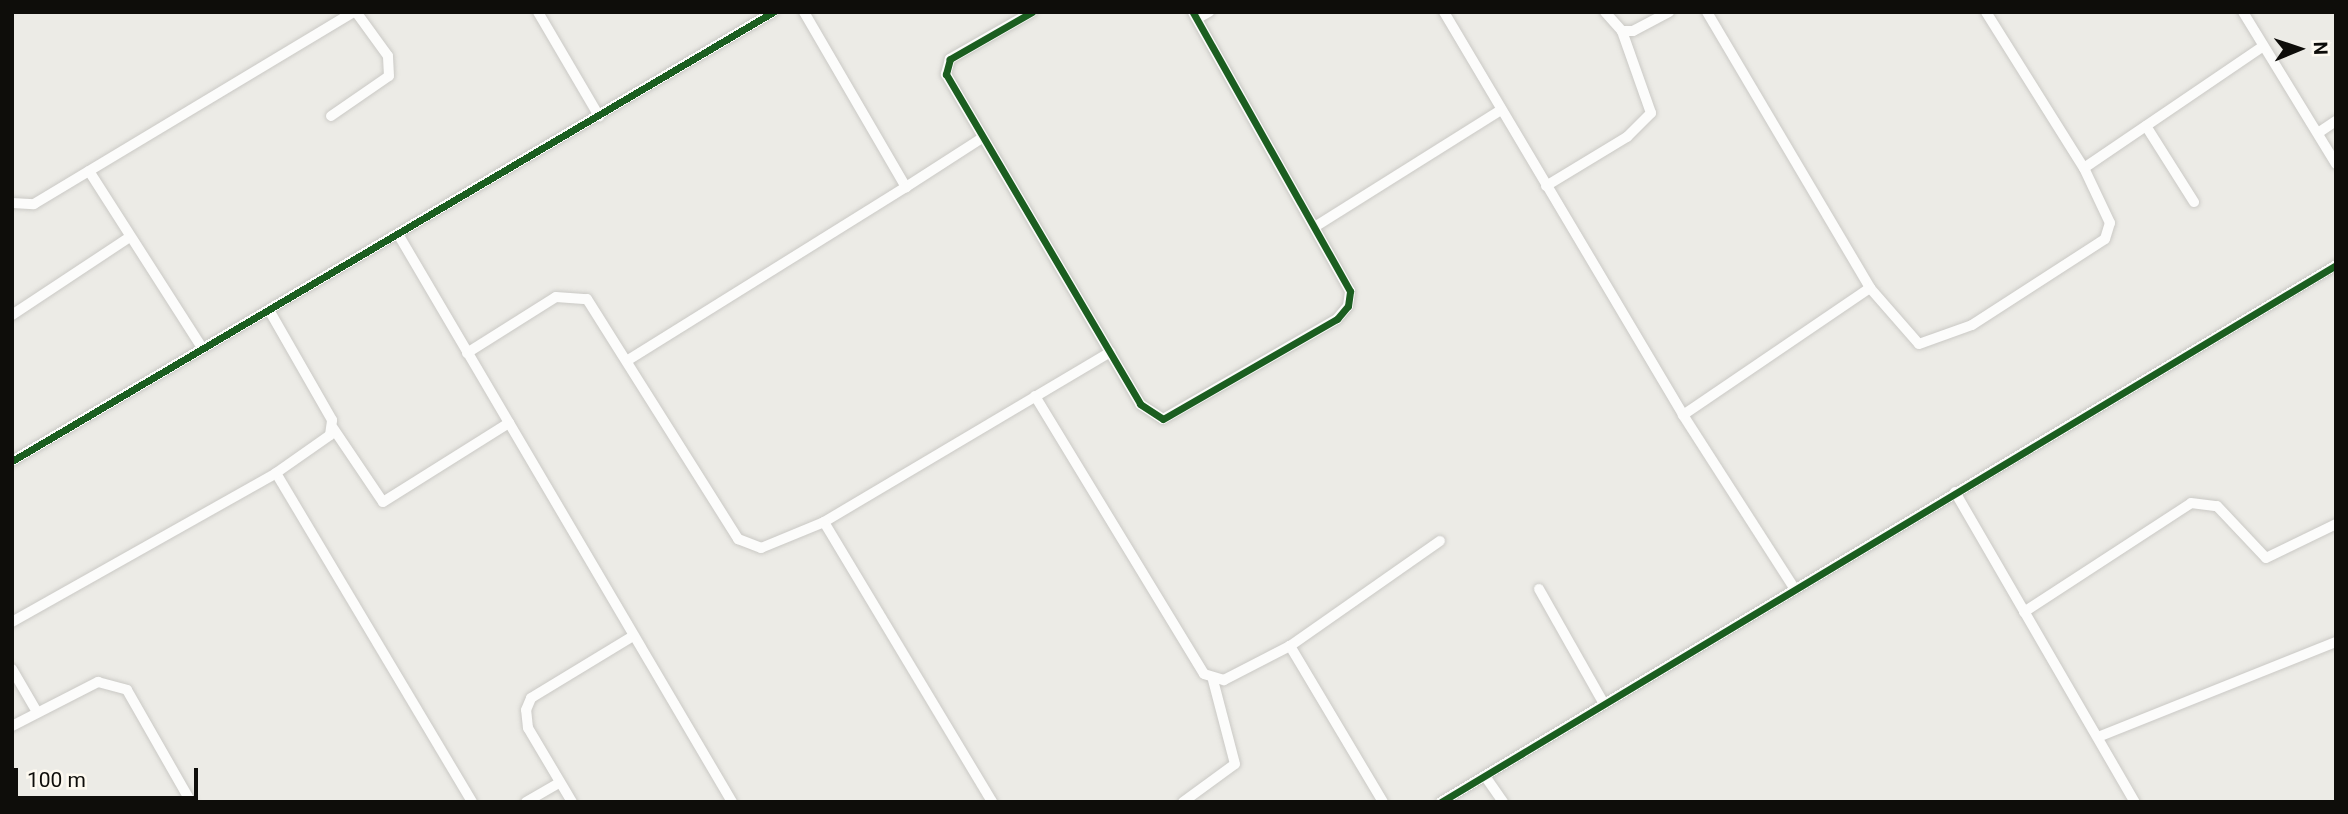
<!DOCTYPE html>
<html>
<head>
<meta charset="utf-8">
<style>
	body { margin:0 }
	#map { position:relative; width:2348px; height:814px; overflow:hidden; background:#ecebe6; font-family:Roboto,sans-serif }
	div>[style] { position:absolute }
	.roads { filter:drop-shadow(0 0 2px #cac9c5) drop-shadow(0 0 2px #cac9c5) }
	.street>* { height:10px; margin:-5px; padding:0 5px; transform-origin:5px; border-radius:5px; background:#fcfcfb }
	.cycleway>* { height:7px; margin:-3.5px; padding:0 3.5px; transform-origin:3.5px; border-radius:3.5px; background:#1b5e20 }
	span { translate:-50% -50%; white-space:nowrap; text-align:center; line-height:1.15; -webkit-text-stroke:6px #fdf9f0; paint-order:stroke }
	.frame { position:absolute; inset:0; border:14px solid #0e0d0a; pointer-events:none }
	.north { position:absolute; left:2264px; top:14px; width:70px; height:70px; -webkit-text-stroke:5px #fdf9f0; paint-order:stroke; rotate:88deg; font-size:19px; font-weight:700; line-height:28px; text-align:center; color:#0e0d0a }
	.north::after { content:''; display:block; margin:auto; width:24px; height:32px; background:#0e0d0a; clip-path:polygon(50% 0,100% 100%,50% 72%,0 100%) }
	.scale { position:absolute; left:14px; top:768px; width:184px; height:32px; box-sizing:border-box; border:4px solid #0e0d0a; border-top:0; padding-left:9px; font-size:21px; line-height:24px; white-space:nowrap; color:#0e0d0a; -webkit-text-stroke:5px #fdf9f0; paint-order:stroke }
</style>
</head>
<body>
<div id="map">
	<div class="roads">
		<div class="street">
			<div style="left:538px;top:12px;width:121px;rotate:59.6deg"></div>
			<div style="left:804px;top:12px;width:203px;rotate:59.8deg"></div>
			<div style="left:906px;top:187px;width:87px;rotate:-32.8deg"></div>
			<div style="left:1032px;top:12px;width:95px;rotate:150.2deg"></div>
			<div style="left:950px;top:59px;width:16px;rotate:105deg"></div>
			<div style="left:946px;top:74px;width:383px;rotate:59.5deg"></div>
			<div style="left:1140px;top:404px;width:27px;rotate:33deg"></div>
			<div style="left:1163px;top:419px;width:201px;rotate:-29.9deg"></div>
			<div style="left:1337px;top:319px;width:17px;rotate:-50deg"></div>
			<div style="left:1348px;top:306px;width:15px;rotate:-82deg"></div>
			<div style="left:1350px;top:291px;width:320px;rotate:-119.4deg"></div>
			<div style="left:1444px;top:12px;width:469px;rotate:59.3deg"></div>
			<div style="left:1683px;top:415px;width:206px;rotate:57.3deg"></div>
			<div style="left:1605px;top:12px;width:25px;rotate:48deg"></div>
			<div style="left:1622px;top:31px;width:11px"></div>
			<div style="left:1633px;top:31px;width:41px;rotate:-27.8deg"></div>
			<div style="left:1707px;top:12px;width:321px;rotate:59.4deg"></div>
			<div style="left:1870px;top:288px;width:74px;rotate:48.8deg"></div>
			<div style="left:1919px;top:344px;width:56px;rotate:-19.7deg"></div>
			<div style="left:1972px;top:325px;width:158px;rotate:-32.9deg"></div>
			<div style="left:2105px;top:239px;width:17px;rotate:-73deg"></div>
			<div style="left:2110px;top:223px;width:61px;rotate:-115.3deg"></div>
			<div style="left:1986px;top:12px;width:184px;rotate:57.9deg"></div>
			<div style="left:2084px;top:168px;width:215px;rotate:-34.2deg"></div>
			<div style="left:2243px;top:12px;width:178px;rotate:58.5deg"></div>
			<div style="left:1198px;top:18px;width:13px;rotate:-29deg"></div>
			<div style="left:331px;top:116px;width:70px;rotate:-34.6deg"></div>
			<div style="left:389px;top:76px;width:20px;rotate:-93deg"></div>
			<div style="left:388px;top:56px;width:54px;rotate:-126deg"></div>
			<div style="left:2146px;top:126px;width:90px;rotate:57.7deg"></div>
			<div style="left:2318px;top:133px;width:22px;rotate:-34deg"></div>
			<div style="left:89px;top:171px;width:211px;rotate:57.4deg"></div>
			<div style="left:1546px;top:186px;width:95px;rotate:-31.2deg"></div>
			<div style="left:1627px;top:137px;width:34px;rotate:-45deg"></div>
			<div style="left:1651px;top:113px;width:87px;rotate:-109.5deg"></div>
			<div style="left:12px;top:203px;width:22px;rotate:3deg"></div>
			<div style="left:34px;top:204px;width:373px;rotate:-31deg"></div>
			<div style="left:1316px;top:226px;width:218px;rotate:-32.1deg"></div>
			<div style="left:398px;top:234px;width:659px;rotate:59.54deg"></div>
			<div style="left:12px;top:315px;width:141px;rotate:-33.5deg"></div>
			<div style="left:467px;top:353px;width:105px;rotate:-32.2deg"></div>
			<div style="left:556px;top:297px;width:31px;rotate:4deg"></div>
			<div style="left:587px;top:299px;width:284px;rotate:57.8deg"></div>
			<div style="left:738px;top:539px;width:25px;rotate:21deg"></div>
			<div style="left:761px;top:548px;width:68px;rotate:-22.4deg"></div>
			<div style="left:824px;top:522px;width:333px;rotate:-30.7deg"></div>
			<div style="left:628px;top:360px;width:327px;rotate:-31.9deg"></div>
			<div style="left:1035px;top:396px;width:325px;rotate:58.7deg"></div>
			<div style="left:1204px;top:674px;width:21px;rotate:17deg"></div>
			<div style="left:1224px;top:680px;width:74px;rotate:-27.3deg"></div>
			<div style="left:1683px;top:415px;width:226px;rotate:-34.2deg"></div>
			<div style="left:333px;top:428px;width:89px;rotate:56deg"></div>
			<div style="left:383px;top:502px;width:149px;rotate:-32.1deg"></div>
			<div style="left:12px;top:461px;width:884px;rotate:-30.54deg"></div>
			<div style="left:276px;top:473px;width:383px;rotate:59.2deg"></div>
			<div style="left:1955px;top:492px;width:358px;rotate:59.9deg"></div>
			<div style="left:824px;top:522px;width:327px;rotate:59deg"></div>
			<div style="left:1539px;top:589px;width:130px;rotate:60.5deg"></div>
			<div style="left:2024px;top:612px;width:199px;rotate:-33.1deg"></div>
			<div style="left:2191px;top:503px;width:26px;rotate:7deg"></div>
			<div style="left:2217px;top:506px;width:71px;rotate:46.7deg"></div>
			<div style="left:2266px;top:558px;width:78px;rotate:-25.9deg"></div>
			<div style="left:12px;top:622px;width:303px;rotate:-29.4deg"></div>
			<div style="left:276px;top:473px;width:66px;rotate:-35.1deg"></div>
			<div style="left:330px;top:435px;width:15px;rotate:-82deg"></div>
			<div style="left:332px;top:420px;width:127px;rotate:-119.8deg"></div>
			<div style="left:12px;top:669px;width:50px;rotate:59.8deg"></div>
			<div style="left:12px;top:726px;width:97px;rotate:-27.1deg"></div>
			<div style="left:98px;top:682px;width:30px;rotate:15deg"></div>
			<div style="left:127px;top:690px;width:129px;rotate:60.3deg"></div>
			<div style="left:2098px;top:737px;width:256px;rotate:-21.8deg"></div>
			<div style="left:1487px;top:779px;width:28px;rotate:55deg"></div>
			<div style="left:526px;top:802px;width:39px;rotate:-30deg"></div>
			<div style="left:572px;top:802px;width:86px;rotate:-120.7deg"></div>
			<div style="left:528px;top:728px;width:18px;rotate:-96deg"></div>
			<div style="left:526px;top:710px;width:13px;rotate:-67deg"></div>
			<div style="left:531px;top:698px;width:119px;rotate:-31.3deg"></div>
			<div style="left:1183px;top:802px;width:64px;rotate:-36.2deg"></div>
			<div style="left:1235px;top:764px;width:87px;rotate:-104.7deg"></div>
			<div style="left:1383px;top:802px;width:182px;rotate:-120.8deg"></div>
			<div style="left:1290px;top:646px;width:183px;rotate:-35deg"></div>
			<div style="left:1441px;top:802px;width:1044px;rotate:-30.96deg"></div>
		</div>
	</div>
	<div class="cycleway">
		<div style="left:1032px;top:12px;width:95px;rotate:150.2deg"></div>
		<div style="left:950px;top:59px;width:16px;rotate:105deg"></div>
		<div style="left:946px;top:74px;width:383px;rotate:59.5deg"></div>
		<div style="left:1140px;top:404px;width:27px;rotate:33deg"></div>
		<div style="left:1163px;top:419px;width:201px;rotate:-29.9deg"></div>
		<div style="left:1337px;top:319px;width:17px;rotate:-50deg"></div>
		<div style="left:1348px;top:306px;width:15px;rotate:-82deg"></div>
		<div style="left:1350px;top:291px;width:320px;rotate:-119.4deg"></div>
		<div style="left:12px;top:461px;width:884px;rotate:-30.54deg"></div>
		<div style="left:1441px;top:802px;width:1044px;rotate:-30.96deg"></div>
	</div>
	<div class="frame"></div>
	<div class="north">N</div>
	<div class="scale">100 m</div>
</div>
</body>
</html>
